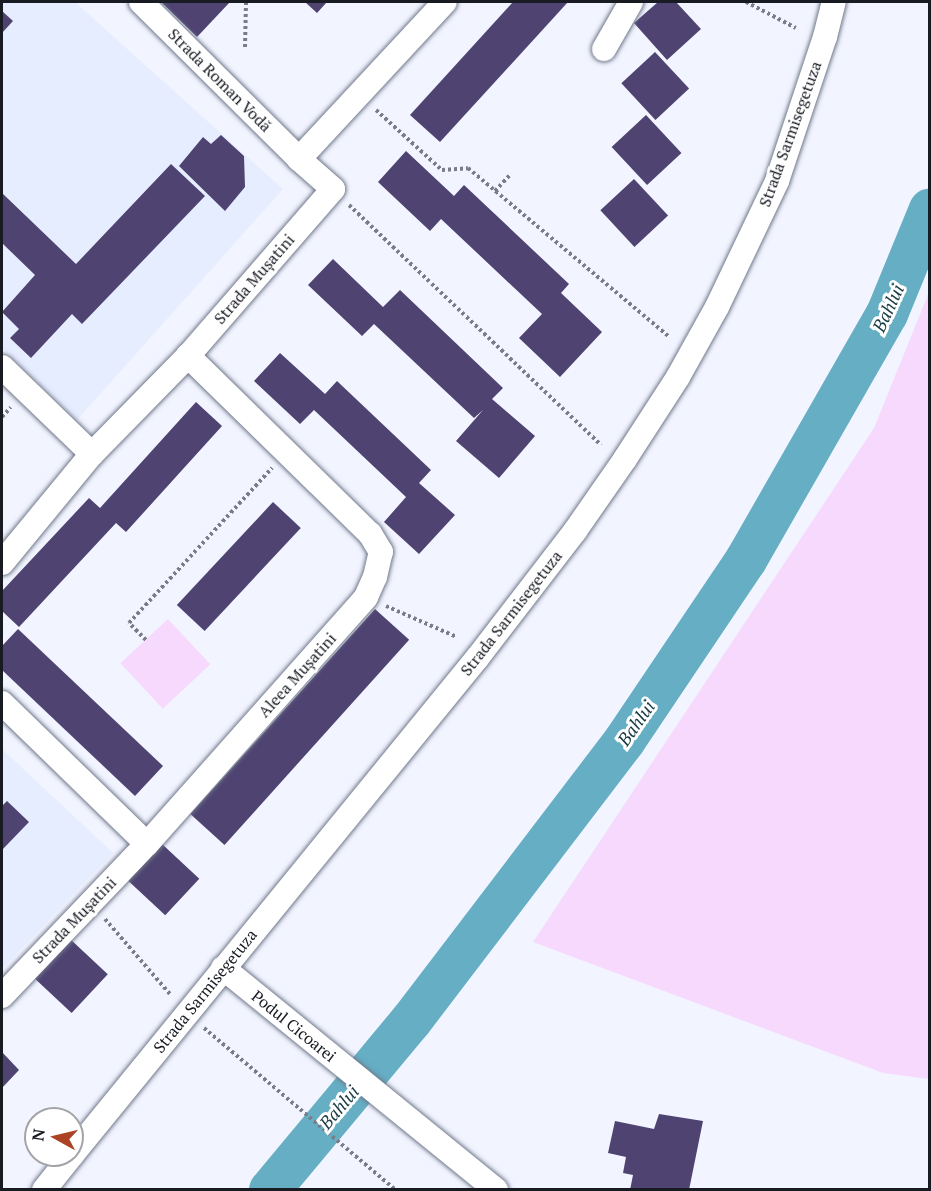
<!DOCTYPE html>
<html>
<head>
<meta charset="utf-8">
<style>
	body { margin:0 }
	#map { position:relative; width:931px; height:1191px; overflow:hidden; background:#f2f5ff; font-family:"PT Serif",serif }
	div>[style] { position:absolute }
	.built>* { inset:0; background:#e6edff }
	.green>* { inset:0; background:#f8d9fe; transform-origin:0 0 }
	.river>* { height:42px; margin:-21px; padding:0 21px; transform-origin:21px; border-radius:21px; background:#65aec4 }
	.building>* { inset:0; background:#4f4372; transform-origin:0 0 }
	.path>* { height:4px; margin-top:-2px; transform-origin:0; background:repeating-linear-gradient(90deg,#7a7d86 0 3px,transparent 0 6px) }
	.roads { filter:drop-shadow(0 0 2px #70788b) drop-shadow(0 0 2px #70788b) }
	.minor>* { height:24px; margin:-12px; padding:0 12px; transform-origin:12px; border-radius:12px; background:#fff }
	span { translate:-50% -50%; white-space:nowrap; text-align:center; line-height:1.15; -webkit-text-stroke:6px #fff; paint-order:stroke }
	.street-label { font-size:16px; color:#181b22 }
	.water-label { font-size:18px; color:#163943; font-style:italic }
	.frame { position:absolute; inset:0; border:3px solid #181b22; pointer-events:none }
	.north { position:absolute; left:24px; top:1107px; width:60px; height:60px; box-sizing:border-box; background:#fff; border:2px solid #a3a4a7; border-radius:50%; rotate:278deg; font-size:16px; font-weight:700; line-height:24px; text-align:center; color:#181b22 }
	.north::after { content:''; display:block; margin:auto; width:21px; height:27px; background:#ab4324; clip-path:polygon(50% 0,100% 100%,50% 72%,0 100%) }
</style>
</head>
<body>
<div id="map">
	<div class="built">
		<div style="clip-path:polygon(2px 2px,75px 2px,283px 189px,77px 420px,2px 348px)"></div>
		<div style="clip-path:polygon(2px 749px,113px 853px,2px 969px)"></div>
	</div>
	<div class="green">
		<div style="clip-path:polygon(929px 292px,930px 1079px,929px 1079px,883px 1073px,533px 942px,874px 428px)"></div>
		<div style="left:168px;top:619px;width:62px;height:65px;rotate:47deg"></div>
	</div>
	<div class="river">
		<div style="left:270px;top:1190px;width:220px;rotate:-50.2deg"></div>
		<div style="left:411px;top:1021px;width:353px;rotate:-52.7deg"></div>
		<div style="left:625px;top:740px;width:217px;rotate:-56.1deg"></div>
		<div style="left:746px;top:560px;width:284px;rotate:-60.2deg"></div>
		<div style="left:887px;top:314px;width:113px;rotate:-67.7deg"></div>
	</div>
	<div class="building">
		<div style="clip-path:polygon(161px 2px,230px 2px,197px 37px)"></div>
		<div style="clip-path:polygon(305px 2px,327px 2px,317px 13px)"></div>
		<div style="clip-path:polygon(513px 2px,568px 2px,440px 142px,410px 115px)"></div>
		<div style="clip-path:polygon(658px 2px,676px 2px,701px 29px,667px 60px,634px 23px)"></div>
		<div style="clip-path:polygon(2px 11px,13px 21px,2px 33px)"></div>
		<div style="left:655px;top:52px;width:50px;height:46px;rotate:47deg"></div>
		<div style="left:646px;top:115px;width:52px;height:47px;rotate:47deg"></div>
		<div style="clip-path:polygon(221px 135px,244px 156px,245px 187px,225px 211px,179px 166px,203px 137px,211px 144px)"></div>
		<div style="clip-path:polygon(406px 151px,454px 196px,464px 185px,569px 284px,561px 293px,602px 332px,560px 377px,519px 338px,542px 314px,441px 219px,430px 231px,378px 182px)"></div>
		<div style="clip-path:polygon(171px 164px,205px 196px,82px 324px,72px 314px,31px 358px,10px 338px,19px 329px,2px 312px,35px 275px,2px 243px,2px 193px,76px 264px)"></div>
		<div style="left:634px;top:179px;width:50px;height:46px;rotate:47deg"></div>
		<div style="clip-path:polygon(333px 259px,383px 307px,400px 290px,503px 388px,492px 399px,535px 436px,499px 478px,456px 441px,483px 410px,474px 418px,374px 324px,362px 336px,308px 285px)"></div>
		<div style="clip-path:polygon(280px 353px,325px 394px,337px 381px,431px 470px,419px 483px,455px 515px,419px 554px,384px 522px,406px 497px,314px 410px,300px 424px,254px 381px)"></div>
		<div style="clip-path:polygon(196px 402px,222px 426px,126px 532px,116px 523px,19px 627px,2px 611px,2px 591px,89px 498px,100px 508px)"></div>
		<div style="left:273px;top:502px;width:38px;height:141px;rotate:43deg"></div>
		<div style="left:375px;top:609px;width:46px;height:276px;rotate:42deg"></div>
		<div style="clip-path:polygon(18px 629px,163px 766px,135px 796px,2px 670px,2px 646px)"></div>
		<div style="clip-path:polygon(7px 801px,29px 822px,2px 850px,2px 806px)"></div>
		<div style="left:162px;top:844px;width:51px;height:50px;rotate:43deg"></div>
		<div style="left:69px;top:938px;width:53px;height:53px;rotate:43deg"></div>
		<div style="clip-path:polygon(2px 1052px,19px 1070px,2px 1088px)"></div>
		<div style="clip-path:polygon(659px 1114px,703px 1121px,689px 1190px,630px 1190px,633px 1175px,623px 1173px,626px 1157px,608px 1153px,615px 1121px,654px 1129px)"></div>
	</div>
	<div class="path">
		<div style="left:746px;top:2px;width:56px;rotate:27.5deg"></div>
		<div style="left:245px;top:47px;width:45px;rotate:-88.7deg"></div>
		<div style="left:376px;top:110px;width:89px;rotate:42.3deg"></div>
		<div style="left:442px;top:170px;width:26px;rotate:-4deg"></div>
		<div style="left:468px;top:168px;width:261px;rotate:40deg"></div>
		<div style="left:495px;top:191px;width:21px;rotate:-47deg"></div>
		<div style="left:349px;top:205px;width:348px;rotate:43.6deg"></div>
		<div style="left:2px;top:417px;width:13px;rotate:-48deg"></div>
		<div style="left:386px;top:606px;width:77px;rotate:23.6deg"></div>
		<div style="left:146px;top:640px;width:24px;rotate:-135deg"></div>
		<div style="left:129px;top:623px;width:211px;rotate:-47.3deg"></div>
		<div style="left:105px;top:919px;width:99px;rotate:49.1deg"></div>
		<div style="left:204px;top:1028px;width:251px;rotate:40.2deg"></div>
	</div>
	<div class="roads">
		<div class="minor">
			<div style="left:141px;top:2px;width:223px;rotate:44.8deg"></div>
			<div style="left:604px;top:49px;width:54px;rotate:-60.1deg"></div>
			<div style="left:2px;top:367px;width:125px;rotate:44deg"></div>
			<div style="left:2px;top:563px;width:141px;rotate:-50.5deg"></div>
			<div style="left:92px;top:454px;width:137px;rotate:-45.6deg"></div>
			<div style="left:188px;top:356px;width:221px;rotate:-49deg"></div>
			<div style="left:333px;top:189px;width:45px;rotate:-138.6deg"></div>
			<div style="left:299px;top:159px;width:214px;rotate:-47.1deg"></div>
			<div style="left:2px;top:703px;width:202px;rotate:44.2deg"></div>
			<div style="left:223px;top:968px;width:352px;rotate:39.1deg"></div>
			<div style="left:2px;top:996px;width:210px;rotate:-46.4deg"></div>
			<div style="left:147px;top:844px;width:330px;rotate:-48.4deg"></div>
			<div style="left:366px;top:597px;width:22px;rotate:-66deg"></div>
			<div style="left:375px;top:577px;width:26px;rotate:-77deg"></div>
			<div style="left:381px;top:552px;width:21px;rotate:-121deg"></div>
			<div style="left:370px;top:534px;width:255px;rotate:-135.6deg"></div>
			<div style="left:72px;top:1155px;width:643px;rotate:-50.81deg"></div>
			<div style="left:478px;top:657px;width:159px;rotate:-52.4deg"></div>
			<div style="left:575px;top:531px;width:88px;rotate:-55.2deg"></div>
			<div style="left:625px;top:459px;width:98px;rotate:-57.1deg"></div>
			<div style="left:678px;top:377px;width:80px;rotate:-60.9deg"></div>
			<div style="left:717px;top:307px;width:140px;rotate:-64.5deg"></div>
			<div style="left:777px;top:181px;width:152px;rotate:-71.6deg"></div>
			<div style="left:825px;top:37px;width:36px;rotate:-76deg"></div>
			<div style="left:44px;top:1190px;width:45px;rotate:-51.3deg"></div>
		</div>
	</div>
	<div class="street-label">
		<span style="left:220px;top:80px;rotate:45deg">Strada Roman Vodă</span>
		<span style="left:790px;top:134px;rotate:-70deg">Strada Sarmisegetuza</span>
		<span style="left:254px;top:279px;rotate:-49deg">Strada Mușatini</span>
		<span style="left:511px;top:613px;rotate:-52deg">Strada Sarmisegetuza</span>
		<span style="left:297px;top:675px;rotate:-48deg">Aleea Mușatini</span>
		<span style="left:74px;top:920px;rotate:-46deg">Strada Mușatini</span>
		<span style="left:205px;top:991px;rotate:-51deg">Strada Sarmisegetuza</span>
		<span style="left:294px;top:1026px;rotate:39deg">Podul Cicoarei</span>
	</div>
	<div class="water-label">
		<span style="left:888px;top:308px;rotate:-65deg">Bahlui</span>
		<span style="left:636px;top:723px;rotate:-55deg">Bahlui</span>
		<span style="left:339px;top:1107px;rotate:-50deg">Bahlui</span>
	</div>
	<div class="frame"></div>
	<div class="north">N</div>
</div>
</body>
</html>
